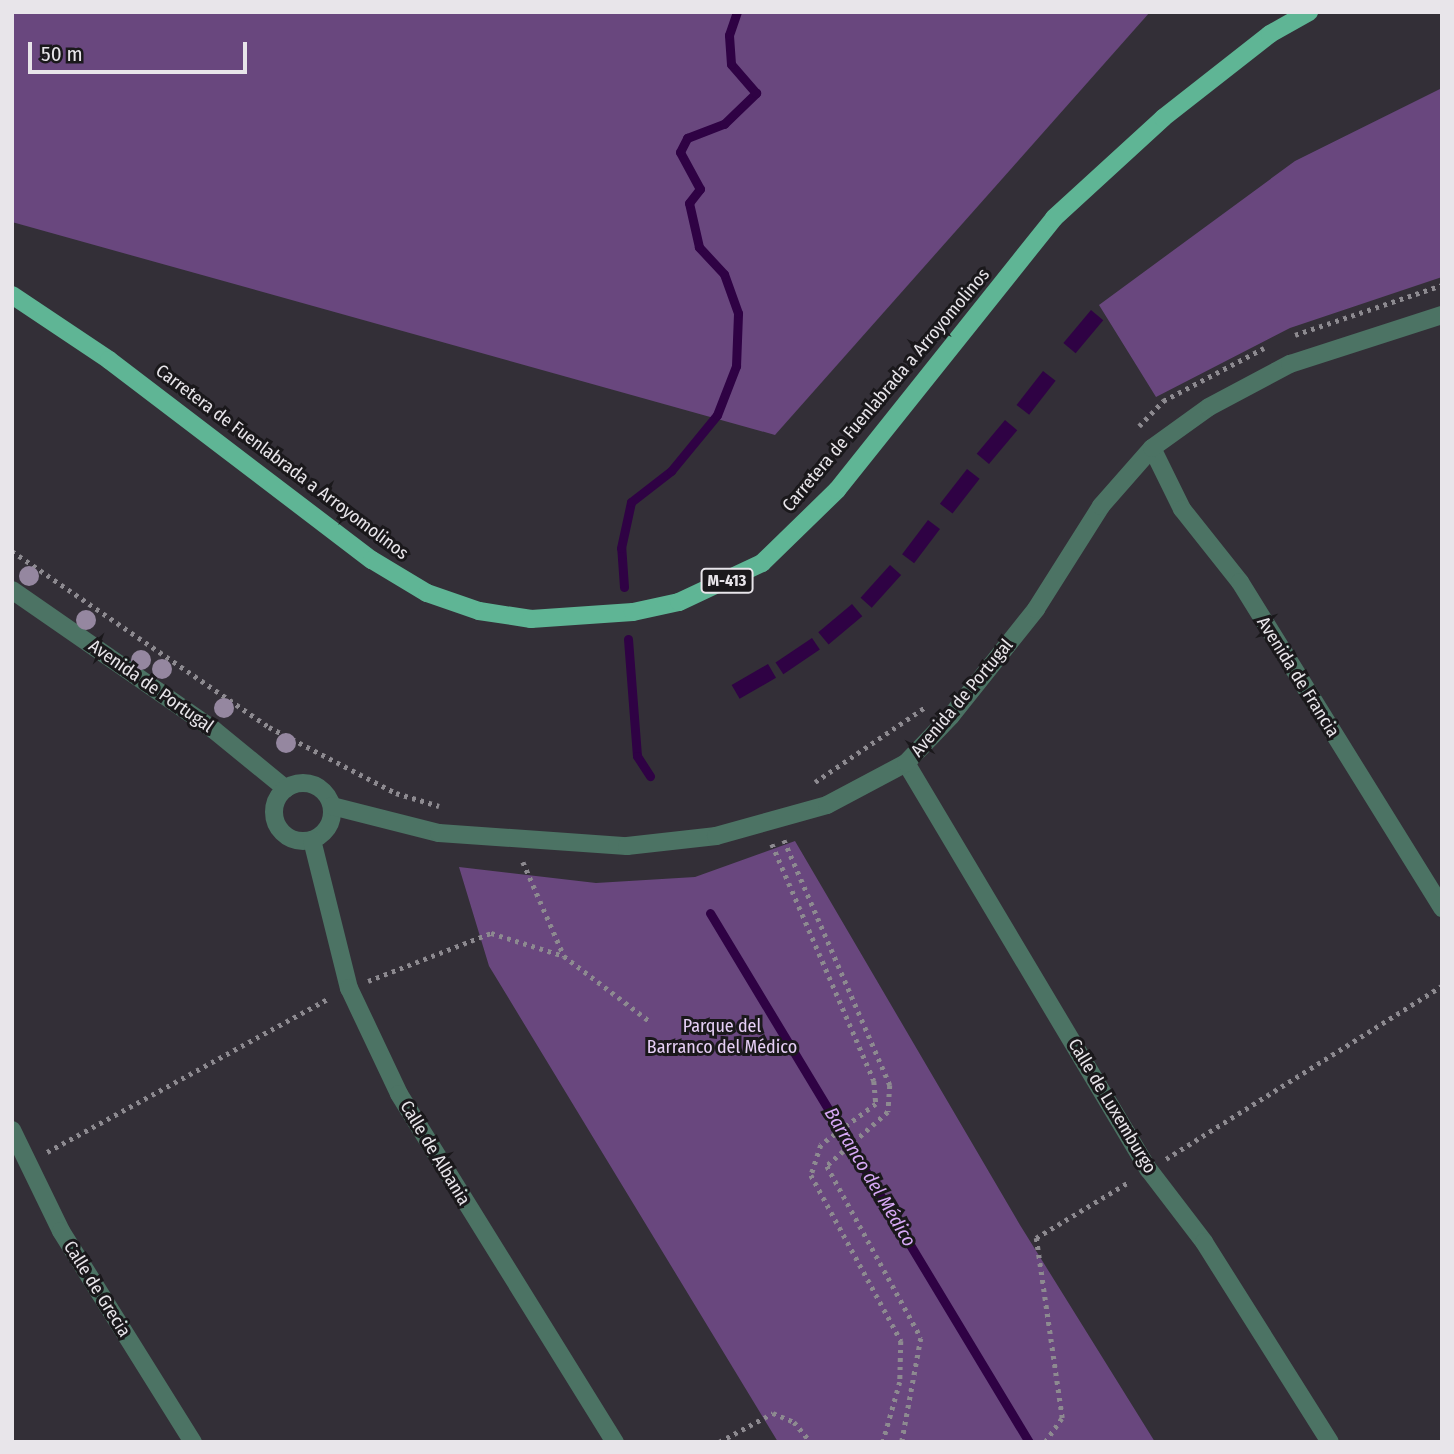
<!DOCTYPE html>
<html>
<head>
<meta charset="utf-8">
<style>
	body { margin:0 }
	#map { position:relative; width:1454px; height:1454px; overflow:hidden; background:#332f37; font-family:"Fira Sans Condensed",sans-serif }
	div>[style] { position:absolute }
	.green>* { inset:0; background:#69477e }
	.water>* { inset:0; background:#2f0244; transform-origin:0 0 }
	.stream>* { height:9px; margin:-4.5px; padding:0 4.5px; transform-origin:4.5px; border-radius:4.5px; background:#2f0244 }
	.path>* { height:4.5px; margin-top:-2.25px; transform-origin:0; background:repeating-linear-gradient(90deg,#8d8a90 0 3.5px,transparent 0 8.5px) }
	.minor>* { height:18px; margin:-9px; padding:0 9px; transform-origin:9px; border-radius:9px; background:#4c7364 }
	.minor>.ring { margin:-9px; padding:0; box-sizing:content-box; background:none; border:18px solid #4c7364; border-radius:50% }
	.major>* { height:18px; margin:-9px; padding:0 9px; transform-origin:9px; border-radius:9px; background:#5fb595 }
	.trees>* { width:20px; height:20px; margin:-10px; border-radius:50%; background:#9587a0 }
	span { translate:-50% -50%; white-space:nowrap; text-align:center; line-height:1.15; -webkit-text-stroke:6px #1a181b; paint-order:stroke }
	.shield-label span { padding:2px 5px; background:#1a181b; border:2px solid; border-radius:5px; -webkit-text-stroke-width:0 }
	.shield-label { font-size:16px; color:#e8e5ea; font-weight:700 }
	.street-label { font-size:18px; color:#e8e5ea }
	.park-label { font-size:18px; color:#e6cff6 }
	.water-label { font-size:19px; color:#d7a9f6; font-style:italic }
	.frame { position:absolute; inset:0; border:14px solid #e8e5ea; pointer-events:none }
	.scale { position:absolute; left:28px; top:42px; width:219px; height:32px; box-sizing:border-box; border:4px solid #e8e5ea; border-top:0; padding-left:9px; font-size:21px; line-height:24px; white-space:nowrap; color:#e8e5ea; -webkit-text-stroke:5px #1a181b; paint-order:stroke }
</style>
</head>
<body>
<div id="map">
	<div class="green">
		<div style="clip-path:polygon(12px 12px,1150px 12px,775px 435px,12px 222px)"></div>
		<div style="clip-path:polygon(1442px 88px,1442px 277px,1290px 328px,1156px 397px,1099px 305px,1295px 161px)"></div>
		<div style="clip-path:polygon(795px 841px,1020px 1225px,1155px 1442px,778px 1442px,489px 966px,459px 867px,596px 883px,695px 877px)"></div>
	</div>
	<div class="water">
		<div style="left:1091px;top:310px;width:16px;height:43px;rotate:40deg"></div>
		<div style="left:1043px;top:371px;width:16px;height:43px;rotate:38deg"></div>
		<div style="left:1005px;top:420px;width:16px;height:44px;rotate:40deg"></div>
		<div style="left:967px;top:469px;width:16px;height:44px;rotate:38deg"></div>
		<div style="left:928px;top:520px;width:15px;height:43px;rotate:37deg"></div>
		<div style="left:890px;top:565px;width:15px;height:44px;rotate:42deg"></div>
		<div style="left:852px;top:604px;width:16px;height:44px;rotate:50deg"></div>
		<div style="left:812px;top:638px;width:14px;height:44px;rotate:56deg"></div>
		<div style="left:768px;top:664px;width:16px;height:42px;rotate:60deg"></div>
	</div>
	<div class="stream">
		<div style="left:624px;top:587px;width:39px;rotate:-94deg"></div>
		<div style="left:621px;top:548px;width:47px;rotate:-77.7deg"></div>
		<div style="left:631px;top:502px;width:51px;rotate:-37.8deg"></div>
		<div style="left:671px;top:471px;width:72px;rotate:-50.6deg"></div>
		<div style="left:717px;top:415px;width:53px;rotate:-68.8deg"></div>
		<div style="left:736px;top:366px;width:53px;rotate:-87.8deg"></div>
		<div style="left:738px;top:313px;width:41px;rotate:-109.7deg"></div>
		<div style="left:724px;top:274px;width:37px;rotate:-133deg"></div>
		<div style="left:699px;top:247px;width:45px;rotate:-102.8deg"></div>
		<div style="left:689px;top:203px;width:18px;rotate:-52deg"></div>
		<div style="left:700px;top:189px;width:42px;rotate:-118.4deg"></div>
		<div style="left:680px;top:152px;width:16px;rotate:-63deg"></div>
		<div style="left:687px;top:138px;width:40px;rotate:-21deg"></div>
		<div style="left:724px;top:124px;width:45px;rotate:-44.1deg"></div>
		<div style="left:756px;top:93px;width:38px;rotate:-131deg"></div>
		<div style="left:731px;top:64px;width:29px;rotate:-94deg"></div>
		<div style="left:729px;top:35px;width:24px;rotate:-71deg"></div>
		<div style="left:628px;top:639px;width:117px;rotate:85.6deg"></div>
		<div style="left:637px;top:756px;width:24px;rotate:57deg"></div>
		<div style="left:710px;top:913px;width:618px;rotate:58.91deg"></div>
	</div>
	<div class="path">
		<div style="left:1295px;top:335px;width:155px;rotate:-18.8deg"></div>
		<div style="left:1139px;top:426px;width:35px;rotate:-46deg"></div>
		<div style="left:1163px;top:401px;width:114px;rotate:-27.7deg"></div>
		<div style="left:12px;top:551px;width:311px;rotate:34.4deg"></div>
		<div style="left:269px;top:727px;width:143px;rotate:27.5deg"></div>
		<div style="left:396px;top:793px;width:45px;rotate:16.8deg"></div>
		<div style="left:815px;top:782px;width:132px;rotate:-34.2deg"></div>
		<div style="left:784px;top:840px;width:267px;rotate:66.6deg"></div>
		<div style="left:890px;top:1085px;width:27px;rotate:94deg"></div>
		<div style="left:888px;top:1112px;width:81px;rotate:138.5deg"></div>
		<div style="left:827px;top:1166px;width:196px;rotate:61.3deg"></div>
		<div style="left:921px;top:1338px;width:106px;rotate:100.4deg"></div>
		<div style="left:772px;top:844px;width:258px;rotate:66.7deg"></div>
		<div style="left:874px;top:1081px;width:23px;rotate:85deg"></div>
		<div style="left:876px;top:1104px;width:69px;rotate:143.3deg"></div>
		<div style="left:821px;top:1145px;width:32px;rotate:108deg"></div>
		<div style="left:811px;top:1175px;width:189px;rotate:61.5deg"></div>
		<div style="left:901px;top:1341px;width:41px;rotate:91.4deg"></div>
		<div style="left:900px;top:1382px;width:62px;rotate:105.8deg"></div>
		<div style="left:523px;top:862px;width:103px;rotate:66.4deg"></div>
		<div style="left:564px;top:956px;width:106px;rotate:37.3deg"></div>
		<div style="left:368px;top:981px;width:132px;rotate:-21.3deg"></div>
		<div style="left:491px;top:933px;width:77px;rotate:17.5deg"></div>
		<div style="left:47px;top:1152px;width:320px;rotate:-28.6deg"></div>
		<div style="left:1166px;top:1159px;width:326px;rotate:-32.1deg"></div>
		<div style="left:719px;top:1442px;width:61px;rotate:-28.2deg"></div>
		<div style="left:773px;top:1413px;width:23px;rotate:23deg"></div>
		<div style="left:794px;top:1422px;width:26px;rotate:50deg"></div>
		<div style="left:1045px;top:1442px;width:29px;rotate:-55deg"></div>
		<div style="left:1062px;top:1418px;width:182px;rotate:-98.2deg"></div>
		<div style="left:1036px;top:1238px;width:109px;rotate:-31.1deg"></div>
	</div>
	<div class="minor">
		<div style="left:1152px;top:448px;width:68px;rotate:63.8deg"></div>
		<div style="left:1182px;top:509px;width:93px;rotate:51.5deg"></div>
		<div style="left:1240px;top:582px;width:384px;rotate:58.2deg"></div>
		<div style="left:12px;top:590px;width:246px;rotate:34.7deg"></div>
		<div style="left:214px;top:730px;width:93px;rotate:39.3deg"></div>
		<div style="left:906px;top:763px;width:474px;rotate:59.2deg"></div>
		<div style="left:1149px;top:1170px;width:91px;rotate:52.6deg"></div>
		<div style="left:1204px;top:1242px;width:236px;rotate:57.8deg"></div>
		<div class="ring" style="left:274px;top:783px;width:40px;height:40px"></div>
		<div style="left:332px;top:806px;width:110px;rotate:14.2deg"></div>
		<div style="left:439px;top:833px;width:188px;rotate:4deg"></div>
		<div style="left:627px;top:846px;width:90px;rotate:-6.4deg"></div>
		<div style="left:716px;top:836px;width:115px;rotate:-15.6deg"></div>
		<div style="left:827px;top:805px;width:89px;rotate:-28deg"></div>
		<div style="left:906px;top:763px;width:65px;rotate:-46.2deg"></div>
		<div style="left:951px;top:716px;width:137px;rotate:-51.5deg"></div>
		<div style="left:1036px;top:609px;width:122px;rotate:-57.7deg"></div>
		<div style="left:1101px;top:506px;width:77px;rotate:-48.7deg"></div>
		<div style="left:1152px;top:448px;width:70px;rotate:-35.7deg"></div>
		<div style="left:1209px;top:407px;width:92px;rotate:-28deg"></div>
		<div style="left:1290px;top:364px;width:160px;rotate:-17.9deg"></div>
		<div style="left:312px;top:840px;width:153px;rotate:76deg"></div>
		<div style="left:349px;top:988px;width:117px;rotate:64.7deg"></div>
		<div style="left:399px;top:1094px;width:410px;rotate:58.2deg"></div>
		<div style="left:12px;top:1130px;width:112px;rotate:64.1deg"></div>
		<div style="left:61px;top:1231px;width:249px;rotate:58deg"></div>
	</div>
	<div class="major">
		<div style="left:12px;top:295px;width:117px;rotate:33.8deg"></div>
		<div style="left:109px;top:360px;width:330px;rotate:37.3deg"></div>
		<div style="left:372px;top:560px;width:64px;rotate:31deg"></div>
		<div style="left:427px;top:593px;width:55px;rotate:19.1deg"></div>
		<div style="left:479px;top:611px;width:53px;rotate:8.7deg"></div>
		<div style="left:531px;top:619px;width:102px;rotate:-3.9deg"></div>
		<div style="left:633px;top:612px;width:47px;rotate:-12.3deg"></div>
		<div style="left:679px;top:602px;width:92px;rotate:-25.2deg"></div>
		<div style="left:762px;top:563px;width:105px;rotate:-44.2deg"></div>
		<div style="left:837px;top:490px;width:348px;rotate:-51.4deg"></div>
		<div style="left:1054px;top:218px;width:148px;rotate:-42.5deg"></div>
		<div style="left:1163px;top:118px;width:136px;rotate:-38.1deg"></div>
		<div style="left:1270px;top:34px;width:45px;rotate:-29.4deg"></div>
	</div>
	<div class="trees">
		<div style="left:29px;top:576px"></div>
		<div style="left:86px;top:620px"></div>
		<div style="left:141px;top:660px"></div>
		<div style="left:162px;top:669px"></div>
		<div style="left:224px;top:708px"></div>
		<div style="left:286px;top:743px"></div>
	</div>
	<div class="shield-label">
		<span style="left:727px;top:581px">M-413</span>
	</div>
	<div class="street-label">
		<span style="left:886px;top:390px;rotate:-50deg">Carretera de Fuenlabrada a Arroyomolinos</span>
		<span style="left:282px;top:462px;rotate:37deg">Carretera de Fuenlabrada a Arroyomolinos</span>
		<span style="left:1298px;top:677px;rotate:58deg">Avenida de Francia</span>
		<span style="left:151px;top:686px;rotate:35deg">Avenida de Portugal</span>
		<span style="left:962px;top:698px;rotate:-50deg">Avenida de Portugal</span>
		<span style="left:1112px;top:1106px;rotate:59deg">Calle de Luxemburgo</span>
		<span style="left:435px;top:1153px;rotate:59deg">Calle de Albania</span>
		<span style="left:97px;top:1289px;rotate:58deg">Calle de Grecia</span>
	</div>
	<div class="park-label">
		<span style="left:722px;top:1037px">Parque del<br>Barranco del Médico</span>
	</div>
	<div class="water-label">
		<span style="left:870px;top:1177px;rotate:59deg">Barranco del Médico</span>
	</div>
	<div class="frame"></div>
	<div class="scale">50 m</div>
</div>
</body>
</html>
